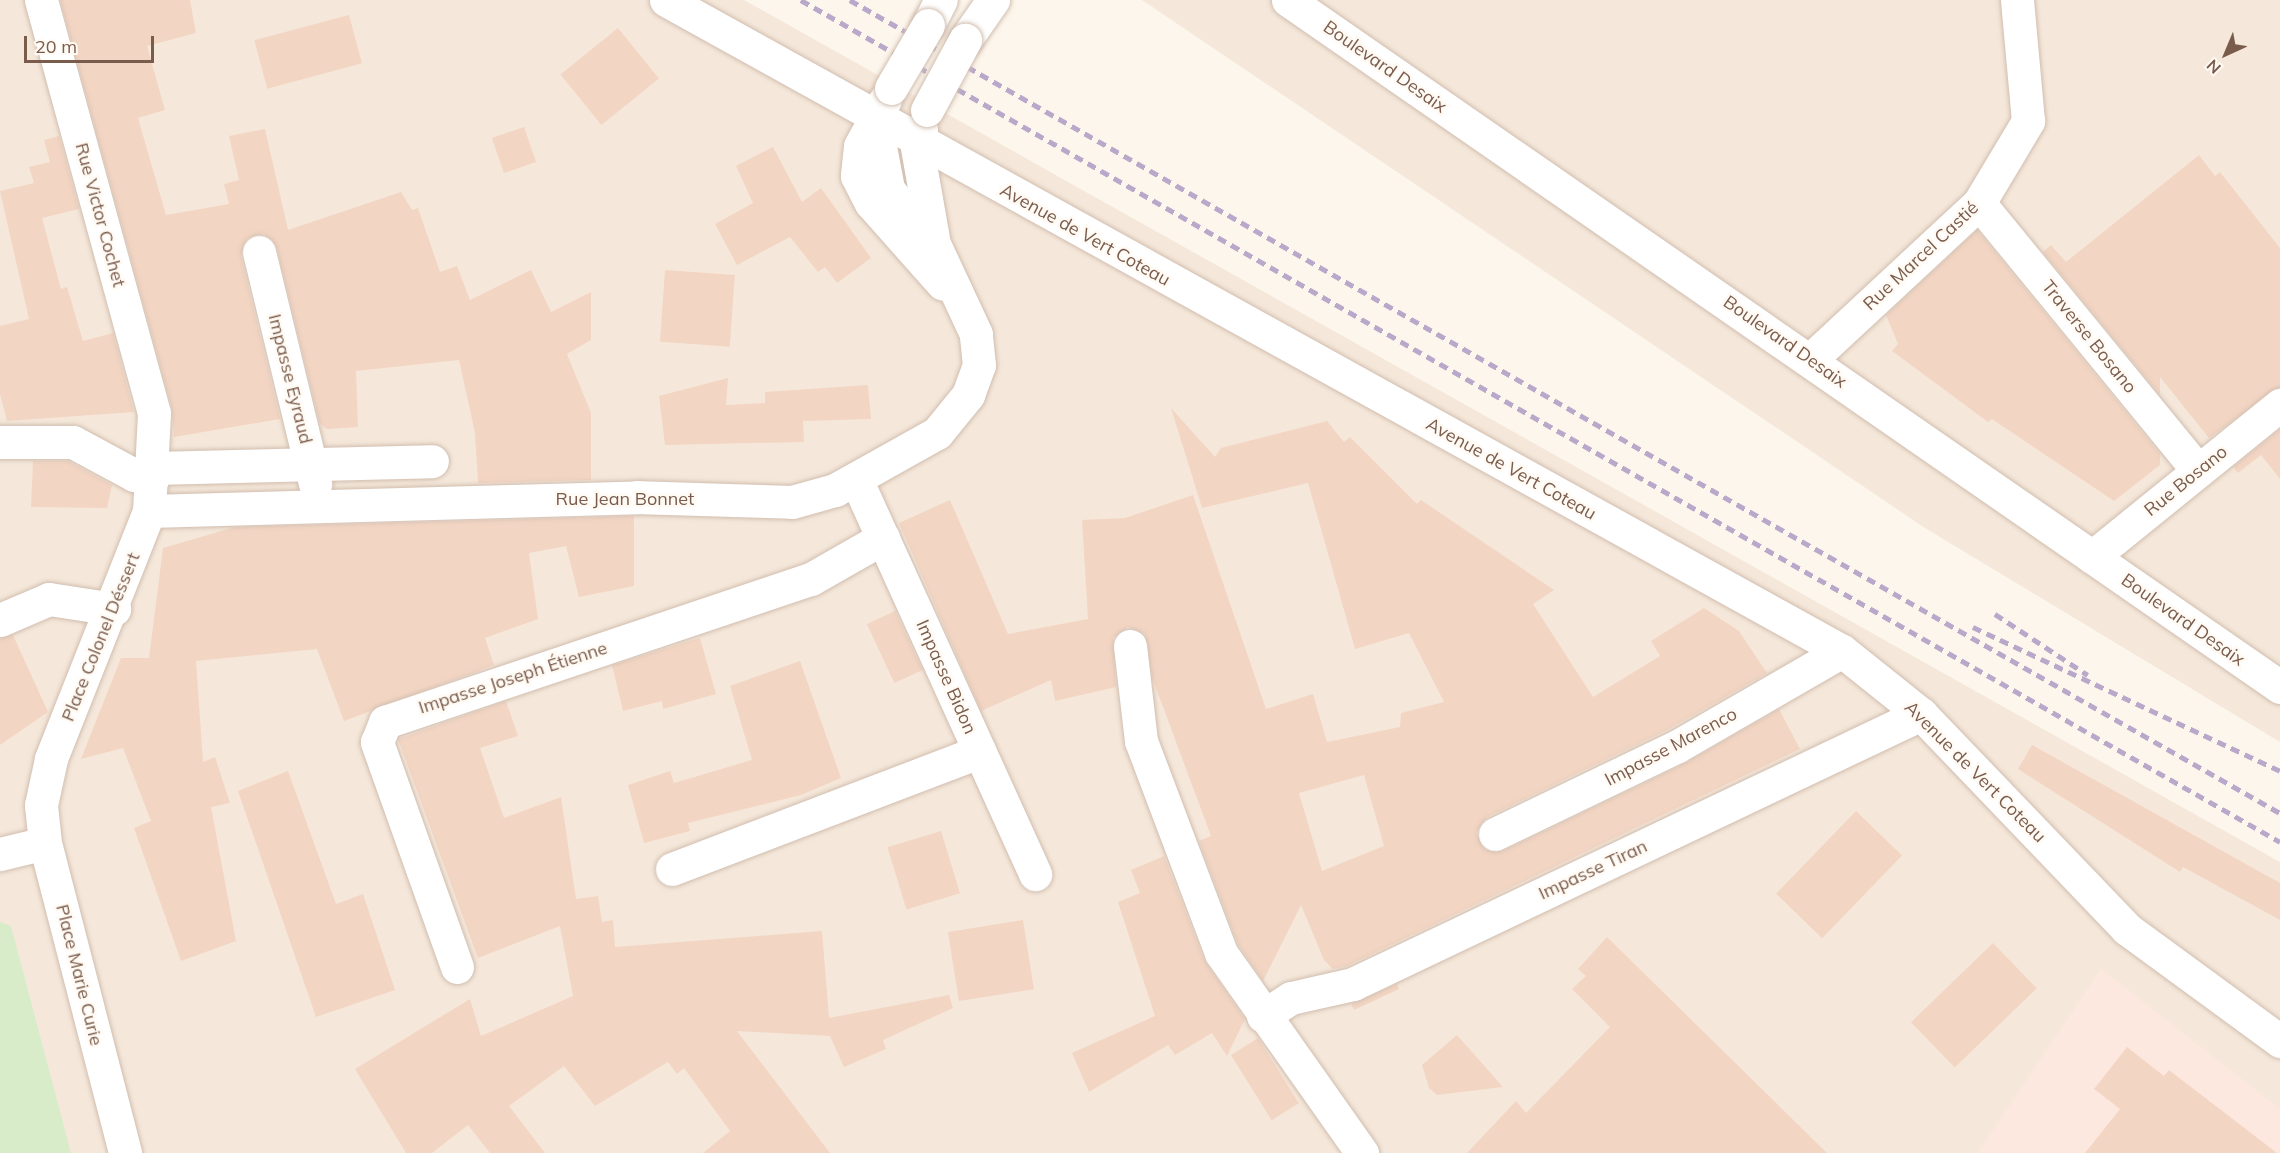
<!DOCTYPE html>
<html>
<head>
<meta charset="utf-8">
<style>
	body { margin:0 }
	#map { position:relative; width:2280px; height:1153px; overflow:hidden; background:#fdf6ec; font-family:Mulish,sans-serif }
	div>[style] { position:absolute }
	.residential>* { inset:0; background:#f5e8da }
	.commercial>* { inset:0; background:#fde8e0 }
	.green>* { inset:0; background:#d8ecc9 }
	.building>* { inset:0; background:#f3d5c3; transform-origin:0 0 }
	.roads { filter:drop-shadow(0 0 2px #d1beb0) drop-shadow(0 0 2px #d1beb0) }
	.minor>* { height:33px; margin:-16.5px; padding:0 16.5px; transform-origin:16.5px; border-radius:16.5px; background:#fff }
	.rail>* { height:4.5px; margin-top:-2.25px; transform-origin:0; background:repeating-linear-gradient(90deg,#b9a8c9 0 9px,transparent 0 15px) }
	.bridges { filter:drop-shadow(0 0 2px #d1beb0) drop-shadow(0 0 2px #d1beb0) }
	.minor-bridge>* { height:33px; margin:-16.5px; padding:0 16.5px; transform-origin:16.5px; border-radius:16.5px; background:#fff }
	span { translate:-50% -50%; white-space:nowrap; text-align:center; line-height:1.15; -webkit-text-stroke:5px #fffaf3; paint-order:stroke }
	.street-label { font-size:18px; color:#7a5c4d }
	.north { position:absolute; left:2196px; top:24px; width:60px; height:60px; -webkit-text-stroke:4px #fffaf3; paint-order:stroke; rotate:224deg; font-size:16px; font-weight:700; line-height:24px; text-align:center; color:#7a5c4d }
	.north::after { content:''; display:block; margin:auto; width:21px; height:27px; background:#7a5c4d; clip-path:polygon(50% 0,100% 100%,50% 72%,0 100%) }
	.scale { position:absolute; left:24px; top:36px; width:130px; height:27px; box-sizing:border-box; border:3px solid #7a5c4d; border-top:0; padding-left:8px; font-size:18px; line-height:21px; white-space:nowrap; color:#7a5c4d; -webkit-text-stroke:4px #fffaf3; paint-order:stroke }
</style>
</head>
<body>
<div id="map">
	<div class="residential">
		<div style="clip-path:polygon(0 0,744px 0,2280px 862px,2280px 1153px,0 1153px)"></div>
		<div style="clip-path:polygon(1142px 0,2280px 0,2280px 742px,1925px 528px)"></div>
	</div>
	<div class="commercial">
		<div style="clip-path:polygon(2101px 969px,2280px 1109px,2280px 1153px,1978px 1153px)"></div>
	</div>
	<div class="green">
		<div style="clip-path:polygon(0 922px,11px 926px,71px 1153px,0 1153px)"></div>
	</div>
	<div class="building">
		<div style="clip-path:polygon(60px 0,190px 0,196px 33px,147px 46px,165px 110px,138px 118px,166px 215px,229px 204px,224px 184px,239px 180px,229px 136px,265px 129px,288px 230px,401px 192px,412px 210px,418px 208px,440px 272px,457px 266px,470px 300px,531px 270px,551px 312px,591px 292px,591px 340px,567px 354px,591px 413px,591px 480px,478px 483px,475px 433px,459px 360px,356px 371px,358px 427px,327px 429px,320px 424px,277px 248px,264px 234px,247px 238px,241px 256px,280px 419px,174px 437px,172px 408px)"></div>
		<div style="left:349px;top:15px;width:50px;height:98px;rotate:75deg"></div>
		<div style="left:618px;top:28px;width:65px;height:74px;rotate:51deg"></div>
		<div style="left:524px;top:127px;width:37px;height:34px;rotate:71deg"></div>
		<div style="clip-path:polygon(59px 136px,79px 209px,42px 218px,61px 289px,67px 287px,83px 341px,113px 333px,134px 412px,7px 421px,0 394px,0 326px,29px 319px,0 191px,34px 183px,29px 167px,50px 162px,44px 140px)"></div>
		<div style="clip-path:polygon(773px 147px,802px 202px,821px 188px,871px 258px,837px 283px,825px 267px,818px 272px,790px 237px,737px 265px,715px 224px,753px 203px,736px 166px)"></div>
		<div style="clip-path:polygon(2199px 155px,2215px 176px,2220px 172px,2280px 248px,2280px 387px,2209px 438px,2160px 377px,2160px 395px,2043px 252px,2051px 245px,2066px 262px)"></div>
		<div style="clip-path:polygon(1977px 230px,2160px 454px,2160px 465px,2114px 501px,1992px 419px,1988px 422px,1892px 351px,1898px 344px,1886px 315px)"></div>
		<div style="left:665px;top:270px;width:70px;height:72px;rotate:4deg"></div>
		<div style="clip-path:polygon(728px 378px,726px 405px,765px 403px,765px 392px,868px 385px,871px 419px,803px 421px,804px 442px,665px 445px,659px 396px)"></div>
		<div style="clip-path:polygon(evenodd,1171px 408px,1215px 457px,1221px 448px,1327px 421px,1344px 442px,1350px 437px,1417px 504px,1421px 500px,1554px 590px,1533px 604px,1593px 697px,1660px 656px,1651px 641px,1704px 608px,1739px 631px,1767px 673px,1667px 730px,1487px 817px,1476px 833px,1485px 850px,1503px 851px,1684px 764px,1779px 709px,1800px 749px,1347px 966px,1333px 969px,1324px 960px,1301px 905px,1263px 981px,1238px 944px,1199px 841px,1211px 836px,1153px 680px,1145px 634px,1128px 627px,1113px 638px,1116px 687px,1055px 701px,1051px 680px,981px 711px,899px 523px,950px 500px,1008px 634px,1088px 619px,1082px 520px,1125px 518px,1193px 495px,1266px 709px,1313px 694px,1327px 742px,1400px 727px,1401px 713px,1444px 702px,1409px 633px,1355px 649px,1308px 483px,1202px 508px,1171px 408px,1364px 775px,1384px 846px,1322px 871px,1299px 793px,1364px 775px)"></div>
		<div style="clip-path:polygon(2280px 429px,2280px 479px,2261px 455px,2238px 473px,2233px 467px)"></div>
		<div style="clip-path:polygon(33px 461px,68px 461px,112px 485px,107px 508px,31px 507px)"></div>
		<div style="clip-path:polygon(634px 516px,634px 586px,579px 597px,566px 546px,529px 553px,538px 619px,485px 638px,494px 665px,344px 721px,317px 649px,196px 661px,203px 762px,215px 757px,230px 803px,211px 807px,236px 941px,181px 961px,134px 828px,151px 821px,123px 748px,81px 759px,121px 658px,149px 658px,163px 548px,235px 527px)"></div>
		<div style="left:895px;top:611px;width:65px;height:31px;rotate:65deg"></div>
		<div style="clip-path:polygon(13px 635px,48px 712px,0 745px,0 638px)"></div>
		<div style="clip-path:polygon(700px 638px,716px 694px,663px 709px,662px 701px,623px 711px,612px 665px)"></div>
		<div style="clip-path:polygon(800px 661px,841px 778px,801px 795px,688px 823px,690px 831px,644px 843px,628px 785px,670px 771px,674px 783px,752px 760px,730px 686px)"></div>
		<div style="clip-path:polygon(506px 701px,518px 736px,480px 748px,504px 818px,561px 797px,576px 899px,598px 896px,602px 922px,613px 920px,615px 947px,822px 931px,829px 1018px,949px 995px,953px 1008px,883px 1040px,886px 1049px,844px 1067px,830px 1036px,737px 1031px,830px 1153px,703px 1153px,730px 1131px,684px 1068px,677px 1074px,668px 1062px,595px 1106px,564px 1066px,509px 1106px,545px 1153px,490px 1153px,468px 1125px,432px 1153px,406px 1153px,355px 1069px,470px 999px,481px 1036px,573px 996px,560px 926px,478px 958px,398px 739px)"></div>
		<div style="clip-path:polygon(2032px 745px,2280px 883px,2280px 920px,2183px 867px,2180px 872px,2018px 769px)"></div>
		<div style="clip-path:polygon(288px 771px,336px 904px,363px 894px,395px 990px,316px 1017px,238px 791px)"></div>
		<div style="left:1856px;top:811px;width:64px;height:115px;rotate:44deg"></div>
		<div style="left:941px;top:831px;width:65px;height:56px;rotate:73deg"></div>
		<div style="clip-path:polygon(1164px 856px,1204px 960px,1245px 1019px,1227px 1056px,1212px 1033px,1175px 1055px,1168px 1045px,1089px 1092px,1072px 1053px,1155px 1016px,1118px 902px,1140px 893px,1131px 870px)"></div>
		<div style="left:1023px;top:920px;width:70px;height:76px;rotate:81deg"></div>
		<div style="clip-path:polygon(1607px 937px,1827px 1153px,1467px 1153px,1516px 1101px,1526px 1113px,1610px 1027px,1572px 989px,1586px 976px,1578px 969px)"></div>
		<div style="left:1993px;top:943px;width:63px;height:114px;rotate:46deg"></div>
		<div style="clip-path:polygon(1397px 984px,1399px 989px,1354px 1010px,1351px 1004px)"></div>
		<div style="clip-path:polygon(1457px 1035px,1503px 1087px,1437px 1095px,1429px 1088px,1422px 1065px)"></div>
		<div style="left:1258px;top:1038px;width:77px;height:32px;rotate:58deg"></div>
		<div style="clip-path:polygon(2127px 1047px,2164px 1076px,2169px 1070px,2277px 1153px,2085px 1153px,2120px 1109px,2094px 1089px)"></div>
	</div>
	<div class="roads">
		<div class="minor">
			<div style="left:41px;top:0;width:428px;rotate:74.7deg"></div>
			<div style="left:154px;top:413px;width:98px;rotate:92.9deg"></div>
			<div style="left:149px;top:511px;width:267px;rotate:111.6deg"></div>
			<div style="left:51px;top:759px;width:47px;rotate:102.3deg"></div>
			<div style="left:41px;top:805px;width:38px;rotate:84deg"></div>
			<div style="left:45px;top:843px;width:320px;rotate:75.5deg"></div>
			<div style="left:666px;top:0;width:1344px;rotate:28.97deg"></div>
			<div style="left:1842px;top:651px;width:101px;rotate:38.6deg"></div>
			<div style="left:1921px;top:714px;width:298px;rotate:46.2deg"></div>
			<div style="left:2127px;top:929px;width:190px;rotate:36.2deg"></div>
			<div style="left:1288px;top:0;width:1207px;rotate:34.7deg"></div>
			<div style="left:928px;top:25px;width:28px;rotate:-63deg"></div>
			<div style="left:965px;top:40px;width:49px;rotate:-55deg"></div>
			<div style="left:885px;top:100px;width:52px;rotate:118.5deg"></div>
			<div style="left:860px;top:146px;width:30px;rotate:96deg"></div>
			<div style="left:857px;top:176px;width:30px;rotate:63deg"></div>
			<div style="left:871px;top:203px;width:108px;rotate:48.4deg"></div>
			<div style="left:875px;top:120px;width:70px;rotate:79.3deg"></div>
			<div style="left:888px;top:189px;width:35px;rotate:53deg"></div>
			<div style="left:1979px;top:203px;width:346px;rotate:50.7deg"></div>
			<div style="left:259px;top:252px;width:239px;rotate:76.4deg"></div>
			<div style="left:1810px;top:360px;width:231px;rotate:-42.9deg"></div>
			<div style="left:1979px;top:203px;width:96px;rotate:-59.1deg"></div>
			<div style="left:2028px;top:121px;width:121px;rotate:-95.2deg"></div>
			<div style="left:0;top:442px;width:73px"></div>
			<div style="left:73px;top:442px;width:69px;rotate:28.4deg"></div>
			<div style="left:134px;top:475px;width:19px;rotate:9deg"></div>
			<div style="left:153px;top:468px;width:279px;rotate:-1.4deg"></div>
			<div style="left:856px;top:479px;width:434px;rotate:65.6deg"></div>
			<div style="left:149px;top:511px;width:488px;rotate:-1.6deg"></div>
			<div style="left:637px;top:497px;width:155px;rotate:1.8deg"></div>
			<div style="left:792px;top:502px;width:45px;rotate:-15.6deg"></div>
			<div style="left:835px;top:490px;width:117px;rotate:-29.2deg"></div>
			<div style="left:937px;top:433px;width:49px;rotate:-50.8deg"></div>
			<div style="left:968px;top:395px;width:32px;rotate:-70deg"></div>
			<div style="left:979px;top:365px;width:31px;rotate:-96deg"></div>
			<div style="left:976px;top:334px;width:99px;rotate:-115deg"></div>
			<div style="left:934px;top:244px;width:104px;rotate:-100deg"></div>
			<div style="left:916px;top:142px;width:14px;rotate:-69deg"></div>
			<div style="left:2092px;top:557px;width:242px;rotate:-39deg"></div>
			<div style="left:0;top:620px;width:53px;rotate:-23.2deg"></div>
			<div style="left:49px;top:599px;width:66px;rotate:8.7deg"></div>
			<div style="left:1130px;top:646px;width:96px;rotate:83.4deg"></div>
			<div style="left:1141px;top:741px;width:227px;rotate:69.3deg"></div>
			<div style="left:1221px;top:953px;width:245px;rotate:54.8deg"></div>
			<div style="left:1495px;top:834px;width:201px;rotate:-25.7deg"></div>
			<div style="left:1676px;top:747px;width:192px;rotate:-30deg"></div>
			<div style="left:0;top:854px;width:46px;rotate:-13.7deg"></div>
			<div style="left:672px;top:869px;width:329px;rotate:-20.9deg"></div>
			<div style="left:457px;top:967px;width:239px;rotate:-109.6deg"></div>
			<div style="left:377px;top:742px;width:22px;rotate:-68deg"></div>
			<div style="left:385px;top:722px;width:449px;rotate:-18.6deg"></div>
			<div style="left:811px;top:579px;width:83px;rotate:-29.7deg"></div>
			<div style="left:1263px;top:1016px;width:33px;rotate:-33deg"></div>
			<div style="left:1291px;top:998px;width:64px;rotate:-12.7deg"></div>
			<div style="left:1353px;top:984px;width:629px;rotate:-25.42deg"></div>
		</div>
	</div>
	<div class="rail">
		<div style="left:801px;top:0;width:1702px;rotate:29.65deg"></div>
		<div style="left:850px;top:0;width:1645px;rotate:29.62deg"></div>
		<div style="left:1995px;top:614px;width:111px;rotate:33.3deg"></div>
		<div style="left:1973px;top:627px;width:339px;rotate:25.1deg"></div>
	</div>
	<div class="bridges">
		<div class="minor-bridge">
			<div style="left:891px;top:88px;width:73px;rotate:-59.6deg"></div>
			<div style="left:927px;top:110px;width:80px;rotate:-61.5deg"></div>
		</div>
	</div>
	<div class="street-label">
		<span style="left:1385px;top:67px;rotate:35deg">Boulevard Desaix</span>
		<span style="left:100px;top:215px;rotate:75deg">Rue Victor Cochet</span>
		<span style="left:1085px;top:235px;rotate:29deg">Avenue de Vert Coteau</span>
		<span style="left:1921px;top:256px;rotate:-43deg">Rue Marcel Castié</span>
		<span style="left:2089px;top:337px;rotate:51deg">Traverse Bosano</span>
		<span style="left:1785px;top:342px;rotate:35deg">Boulevard Desaix</span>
		<span style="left:290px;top:379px;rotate:76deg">Impasse Eyraud</span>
		<span style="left:1511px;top:469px;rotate:29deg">Avenue de Vert Coteau</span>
		<span style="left:2186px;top:481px;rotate:-39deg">Rue Bosano</span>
		<span style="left:625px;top:499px">Rue Jean Bonnet</span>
		<span style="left:2183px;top:620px;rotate:35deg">Boulevard Desaix</span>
		<span style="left:101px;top:637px;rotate:-68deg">Place Colonel Déssert</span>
		<span style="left:946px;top:677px;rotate:66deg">Impasse Bidon</span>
		<span style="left:513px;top:678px;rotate:-18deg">Impasse Joseph Étienne</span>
		<span style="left:1671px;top:747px;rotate:-28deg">Impasse Marenco</span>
		<span style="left:1975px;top:772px;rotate:45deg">Avenue de Vert Coteau</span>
		<span style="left:1593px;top:870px;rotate:-25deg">Impasse Tiran</span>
		<span style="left:79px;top:975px;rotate:76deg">Place Marie Curie</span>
	</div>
	<div class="north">N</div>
	<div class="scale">20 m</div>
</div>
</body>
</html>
